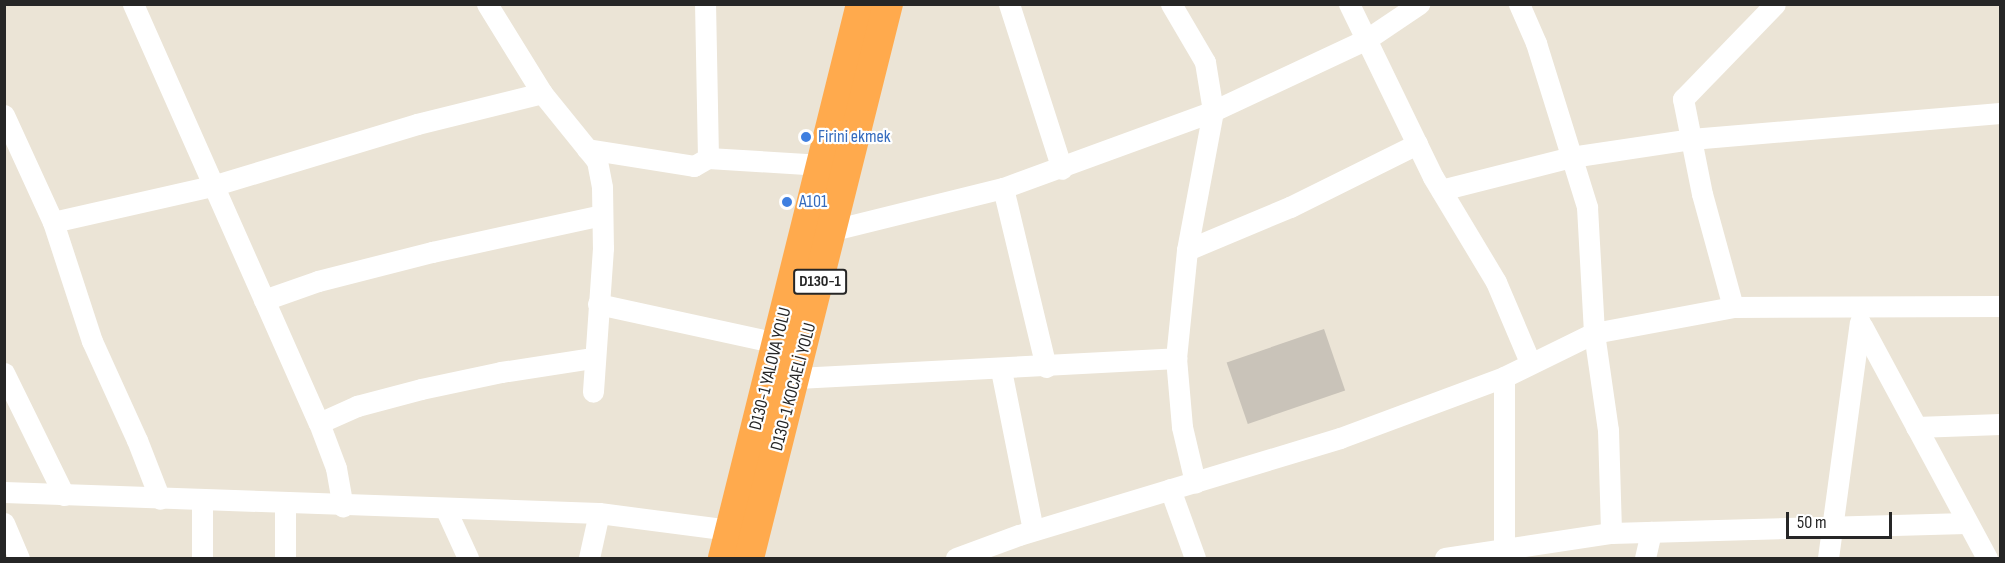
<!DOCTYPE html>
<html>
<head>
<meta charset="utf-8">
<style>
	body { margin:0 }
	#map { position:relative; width:2005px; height:563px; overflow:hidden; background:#ebe4d6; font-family:"Sofia Sans Condensed",sans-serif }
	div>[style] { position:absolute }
	.building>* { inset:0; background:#c9c3b9; transform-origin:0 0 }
	.minor>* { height:21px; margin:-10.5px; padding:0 10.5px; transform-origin:10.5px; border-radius:10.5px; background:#fff }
	.highway>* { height:30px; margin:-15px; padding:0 15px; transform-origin:15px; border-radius:15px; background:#ffaa4d }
	.dots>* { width:16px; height:16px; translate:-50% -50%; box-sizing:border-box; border:3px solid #fff; border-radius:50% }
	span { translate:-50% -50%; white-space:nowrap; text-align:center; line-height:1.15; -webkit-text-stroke:4.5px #fff; paint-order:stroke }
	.shield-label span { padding:2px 4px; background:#fff; border:2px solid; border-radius:4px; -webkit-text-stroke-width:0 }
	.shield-label { font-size:16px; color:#262626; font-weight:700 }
	.shop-label { font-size:18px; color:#366cbe }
	.left { translate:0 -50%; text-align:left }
	.street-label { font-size:18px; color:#262626 }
	.frame { position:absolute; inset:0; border:6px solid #262626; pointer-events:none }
	.scale { position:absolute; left:1786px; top:512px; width:106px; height:27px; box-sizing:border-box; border:3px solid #262626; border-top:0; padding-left:8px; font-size:18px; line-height:21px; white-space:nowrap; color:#262626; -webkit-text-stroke:4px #fff; paint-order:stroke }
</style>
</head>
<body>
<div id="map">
	<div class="building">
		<div style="left:1324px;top:329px;width:65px;height:103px;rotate:71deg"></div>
	</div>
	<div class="minor">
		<div style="left:133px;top:4px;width:458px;rotate:66.1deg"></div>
		<div style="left:319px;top:423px;width:48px;rotate:69.3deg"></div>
		<div style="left:336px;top:468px;width:39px;rotate:80deg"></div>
		<div style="left:487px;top:4px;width:105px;rotate:58.3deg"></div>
		<div style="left:542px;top:93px;width:87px;rotate:51deg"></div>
		<div style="left:597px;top:161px;width:26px;rotate:79deg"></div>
		<div style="left:602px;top:187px;width:61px;rotate:89.1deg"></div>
		<div style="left:603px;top:248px;width:144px;rotate:94deg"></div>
		<div style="left:1009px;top:4px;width:173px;rotate:72.2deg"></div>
		<div style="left:1171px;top:4px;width:67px;rotate:59.6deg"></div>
		<div style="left:1205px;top:62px;width:50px;rotate:80.7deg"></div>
		<div style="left:1213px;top:111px;width:141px;rotate:100.6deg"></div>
		<div style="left:1187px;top:250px;width:109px;rotate:95.8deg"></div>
		<div style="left:1176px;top:358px;width:69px;rotate:85deg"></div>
		<div style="left:1182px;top:427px;width:57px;rotate:76.7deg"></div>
		<div style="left:1349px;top:4px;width:192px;rotate:64.1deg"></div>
		<div style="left:1433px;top:177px;width:122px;rotate:59deg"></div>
		<div style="left:1496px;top:282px;width:87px;rotate:67deg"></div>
		<div style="left:1519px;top:4px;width:43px;rotate:66.4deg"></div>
		<div style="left:1536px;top:43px;width:172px;rotate:72.7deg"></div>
		<div style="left:1587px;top:207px;width:126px;rotate:86.8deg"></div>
		<div style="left:1594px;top:333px;width:98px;rotate:81.8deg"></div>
		<div style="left:1608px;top:430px;width:103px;rotate:88.3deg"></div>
		<div style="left:4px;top:115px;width:118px;rotate:65.4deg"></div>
		<div style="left:53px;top:222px;width:125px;rotate:71.9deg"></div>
		<div style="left:92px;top:341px;width:109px;rotate:65.6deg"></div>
		<div style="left:137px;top:440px;width:63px;rotate:68.7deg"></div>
		<div style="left:587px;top:149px;width:108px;rotate:9deg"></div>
		<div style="left:694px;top:166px;width:16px;rotate:-30deg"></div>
		<div style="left:708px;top:158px;width:154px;rotate:-91.1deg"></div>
		<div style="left:708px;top:158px;width:114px;rotate:3.5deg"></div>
		<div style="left:1003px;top:188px;width:184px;rotate:76.5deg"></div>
		<div style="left:1441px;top:190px;width:134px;rotate:-14.2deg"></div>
		<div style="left:1571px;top:157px;width:121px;rotate:-8.5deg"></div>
		<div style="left:1691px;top:139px;width:310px;rotate:-4.8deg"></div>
		<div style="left:53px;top:222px;width:163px;rotate:-12.8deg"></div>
		<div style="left:212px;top:186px;width:214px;rotate:-16.8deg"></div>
		<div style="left:417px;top:124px;width:129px;rotate:-13.9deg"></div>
		<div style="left:833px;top:230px;width:175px;rotate:-13.9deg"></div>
		<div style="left:1003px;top:188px;width:224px;rotate:-20.1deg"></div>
		<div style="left:1213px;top:111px;width:170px;rotate:-25.1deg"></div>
		<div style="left:1367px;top:39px;width:63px;rotate:-33.9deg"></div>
		<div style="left:1187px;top:250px;width:112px;rotate:-22.7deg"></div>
		<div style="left:1290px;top:207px;width:142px;rotate:-26.4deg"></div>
		<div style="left:264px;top:300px;width:57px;rotate:-19.4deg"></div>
		<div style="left:318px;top:281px;width:118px;rotate:-14.3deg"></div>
		<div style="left:432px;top:252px;width:174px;rotate:-12.3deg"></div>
		<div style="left:598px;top:304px;width:183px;rotate:12.3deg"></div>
		<div style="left:1733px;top:307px;width:117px;rotate:-105.3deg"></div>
		<div style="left:1702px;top:194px;width:97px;rotate:-101.3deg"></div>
		<div style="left:1683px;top:99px;width:132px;rotate:-45.9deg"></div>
		<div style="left:1862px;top:326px;width:264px;rotate:61.7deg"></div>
		<div style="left:1001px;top:370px;width:163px;rotate:78.7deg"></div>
		<div style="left:4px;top:373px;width:136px;rotate:63.8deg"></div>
		<div style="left:797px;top:378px;width:380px;rotate:-3deg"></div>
		<div style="left:319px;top:423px;width:42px;rotate:-24.1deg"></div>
		<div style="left:357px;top:406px;width:66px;rotate:-14.9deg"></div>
		<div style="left:421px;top:389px;width:82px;rotate:-12deg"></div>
		<div style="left:501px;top:372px;width:93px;rotate:-8.7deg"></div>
		<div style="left:1916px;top:427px;width:84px;rotate:-2deg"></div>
		<div style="left:1170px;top:489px;width:73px;rotate:70.1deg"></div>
		<div style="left:4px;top:492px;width:595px;rotate:2.02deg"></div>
		<div style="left:599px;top:513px;width:132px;rotate:7.4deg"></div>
		<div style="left:202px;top:500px;width:58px;rotate:90deg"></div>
		<div style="left:446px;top:510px;width:53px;rotate:65.4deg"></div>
		<div style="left:4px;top:523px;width:38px;rotate:67deg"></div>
		<div style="left:285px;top:558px;width:54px;rotate:-90deg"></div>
		<div style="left:589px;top:558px;width:46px;rotate:-77.5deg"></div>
		<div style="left:956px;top:558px;width:67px;rotate:-20.1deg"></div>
		<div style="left:1019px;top:535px;width:335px;rotate:-16.8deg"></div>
		<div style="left:1340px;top:438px;width:175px;rotate:-20.4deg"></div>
		<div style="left:1504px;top:377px;width:100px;rotate:-26.1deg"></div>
		<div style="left:1594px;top:333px;width:141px;rotate:-10.6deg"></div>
		<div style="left:1733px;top:307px;width:267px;rotate:-0.2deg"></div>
		<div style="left:1445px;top:558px;width:168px;rotate:-8.6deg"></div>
		<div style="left:1611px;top:533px;width:355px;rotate:-1.6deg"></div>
		<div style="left:1504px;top:558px;width:181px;rotate:-90deg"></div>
		<div style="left:1645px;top:558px;width:27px;rotate:-77deg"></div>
		<div style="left:1828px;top:558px;width:238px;rotate:-82.3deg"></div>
	</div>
	<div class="highway">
		<div style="left:723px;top:558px;width:571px;rotate:-76.01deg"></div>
		<div style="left:749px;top:558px;width:571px;rotate:-75.92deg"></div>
	</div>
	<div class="dots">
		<div style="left:806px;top:137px;background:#3f7fe0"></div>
		<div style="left:787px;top:202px;background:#3f7fe0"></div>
	</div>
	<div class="shield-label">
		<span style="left:820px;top:282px">D130-1</span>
	</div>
	<div class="shop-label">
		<span class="left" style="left:818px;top:137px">Firini ekmek</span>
		<span class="left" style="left:799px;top:202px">A101</span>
	</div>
	<div class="street-label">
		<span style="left:771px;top:369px;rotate:-76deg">D130-1 YALOVA YOLU</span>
		<span style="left:794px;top:387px;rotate:-75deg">D130-1 KOCAELİ YOLU</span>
	</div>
	<div class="frame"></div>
	<div class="scale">50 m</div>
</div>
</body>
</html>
